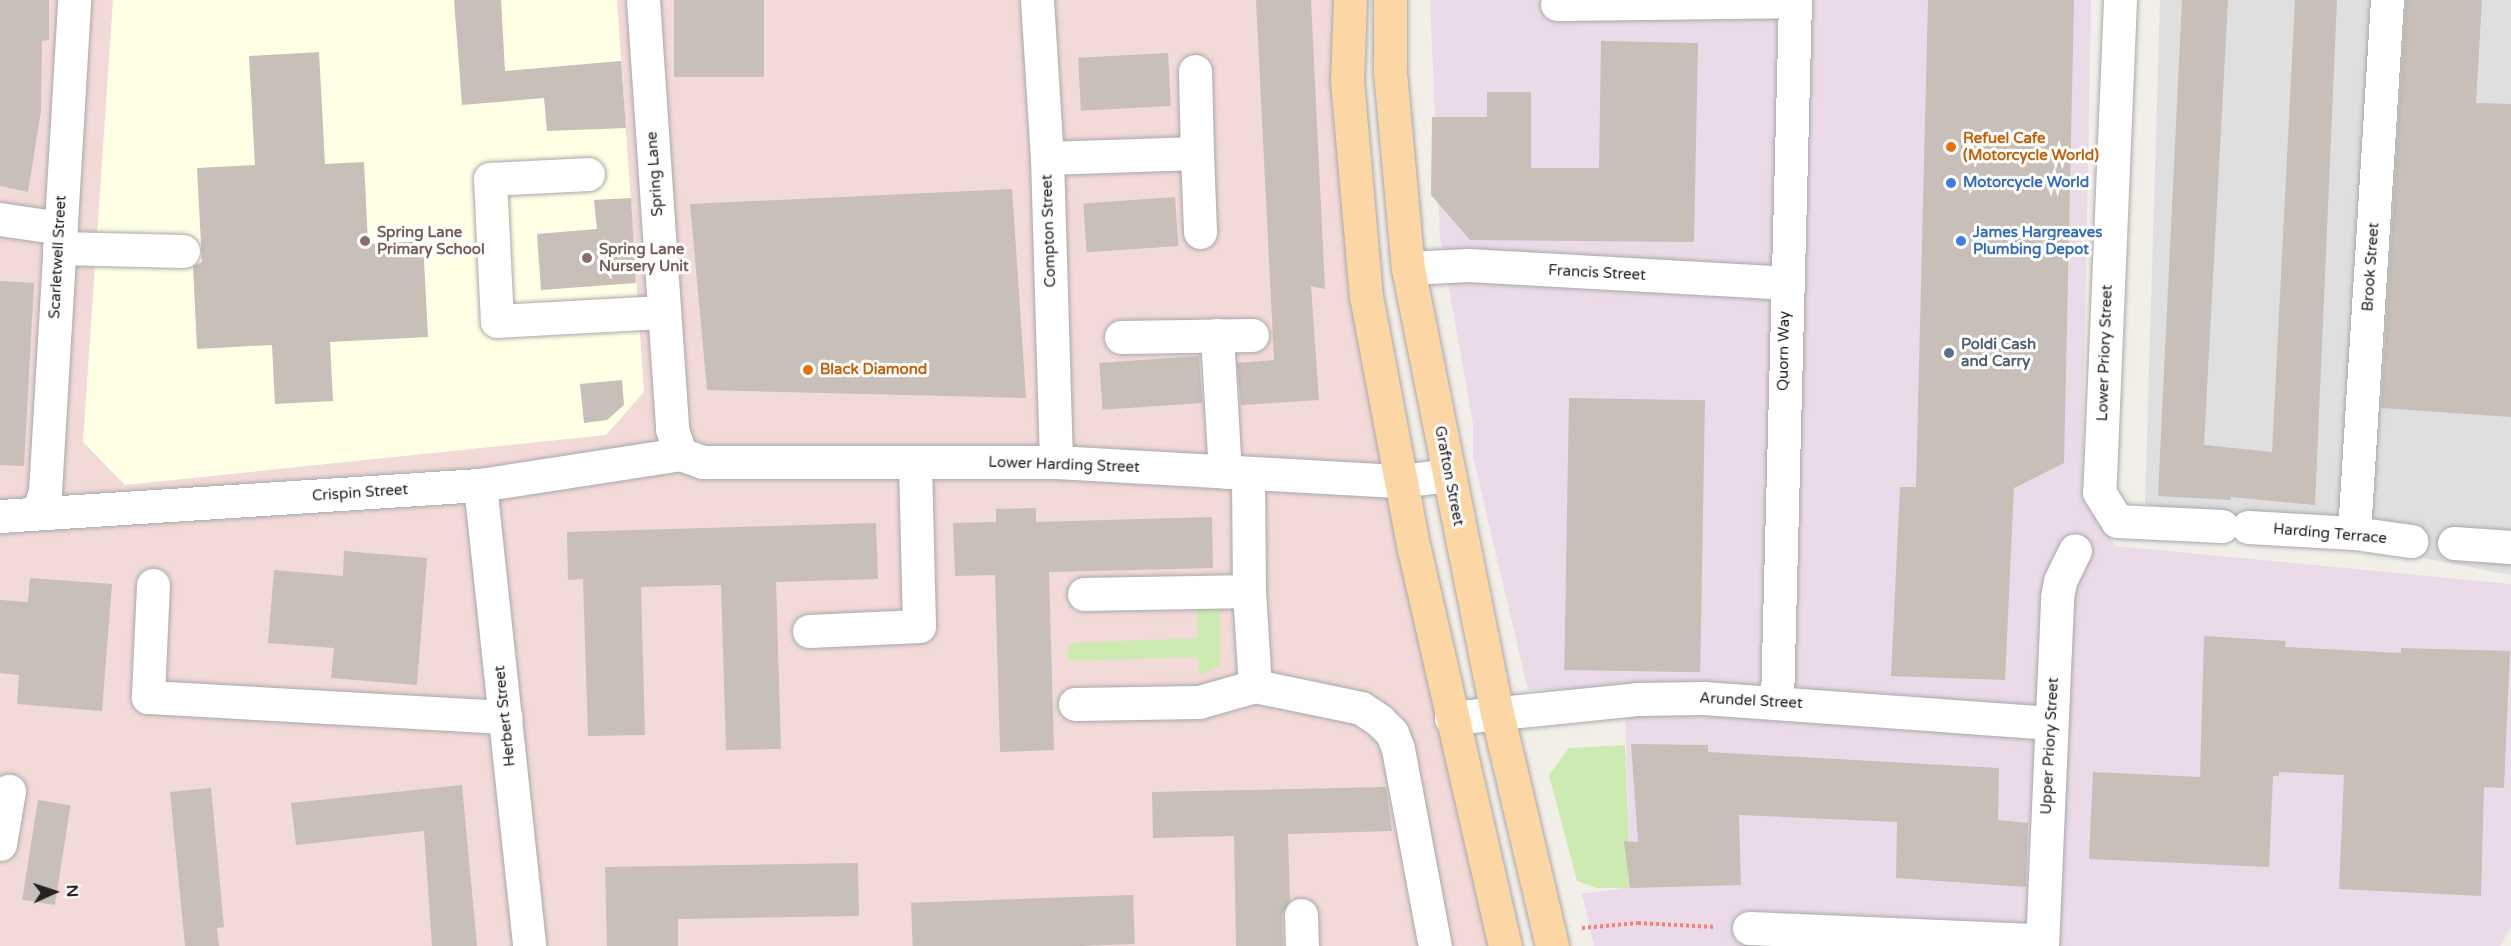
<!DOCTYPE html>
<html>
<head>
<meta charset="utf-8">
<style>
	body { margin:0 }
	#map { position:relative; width:2511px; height:946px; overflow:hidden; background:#f2efe9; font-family:"Varela Round",sans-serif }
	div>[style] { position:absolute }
	.residential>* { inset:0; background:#e0dfdf }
	.commercial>* { inset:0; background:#f2dad9 }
	.industrial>* { inset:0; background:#ebdbe8 }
	.education>* { inset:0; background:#ffffe5 }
	.grass>* { inset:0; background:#cdebb0 }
	.building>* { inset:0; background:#c7bfb8; transform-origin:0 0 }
	.path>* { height:4px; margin-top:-2px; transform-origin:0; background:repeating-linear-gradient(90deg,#fa8072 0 3px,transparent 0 6px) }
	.roads { filter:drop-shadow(0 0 2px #a9a9a9) drop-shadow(0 0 2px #a9a9a9) }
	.minor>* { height:33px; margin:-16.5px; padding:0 16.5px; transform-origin:16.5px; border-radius:16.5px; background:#fff }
	.major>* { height:33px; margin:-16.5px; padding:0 16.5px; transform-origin:16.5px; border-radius:16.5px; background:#fcd6a4 }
	.dots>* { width:16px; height:16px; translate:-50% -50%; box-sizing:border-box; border:3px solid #fff; border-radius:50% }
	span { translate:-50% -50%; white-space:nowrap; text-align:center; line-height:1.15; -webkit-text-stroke:6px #fff; paint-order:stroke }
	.food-label { font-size:15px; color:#c56008; font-weight:700 }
	.left { translate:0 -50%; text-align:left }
	.street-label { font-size:15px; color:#222 }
	.shop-label { font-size:15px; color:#366cbe; font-weight:700 }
	.education-label { font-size:15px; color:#785e54; font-weight:700 }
	.service-label { font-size:15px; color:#4e5e75; font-weight:700 }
	.north { position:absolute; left:24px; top:862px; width:60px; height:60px; -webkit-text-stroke:4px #fff; paint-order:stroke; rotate:87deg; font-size:16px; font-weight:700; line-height:24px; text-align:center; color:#222 }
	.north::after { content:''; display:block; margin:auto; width:21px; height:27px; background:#222; clip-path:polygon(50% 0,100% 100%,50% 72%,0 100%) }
</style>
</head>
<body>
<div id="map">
	<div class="residential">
		<div style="clip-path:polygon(2160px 0,2511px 0,2511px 575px,2145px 504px)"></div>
	</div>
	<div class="commercial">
		<div style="clip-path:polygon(0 0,1351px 0,1366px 296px,1513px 946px,0 946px)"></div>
	</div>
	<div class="industrial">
		<div style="clip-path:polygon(1430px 0,2091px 0,2082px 497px,2116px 546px,2511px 584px,2511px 927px,2500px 946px,1594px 946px,1582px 894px,1631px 887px,1624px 688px,1528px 690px,1473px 457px,1473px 424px,1440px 238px)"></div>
	</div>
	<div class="education">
		<div style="clip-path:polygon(113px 0,617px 0,644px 392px,606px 435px,125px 485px,83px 442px)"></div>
	</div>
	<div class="grass">
		<div style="clip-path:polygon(1220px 609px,1220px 666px,1200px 675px,1198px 657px,1068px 661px,1069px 643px,1198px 638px,1197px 610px)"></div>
		<div style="clip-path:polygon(1625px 745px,1631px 888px,1597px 888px,1577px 881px,1549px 775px,1569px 748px)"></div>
	</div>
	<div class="building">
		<div style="clip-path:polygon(0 0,49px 0,49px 40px,42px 41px,41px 111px,28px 192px,0 186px)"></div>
		<div style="clip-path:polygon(454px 0,501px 0,505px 71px,621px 61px,626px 128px,547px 131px,544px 98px,462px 105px)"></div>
		<div style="left:674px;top:0;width:90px;height:77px"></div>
		<div style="clip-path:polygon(1256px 0,1311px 0,1325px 289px,1311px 286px,1319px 400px,1241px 405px,1237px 363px,1274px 360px)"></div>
		<div style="clip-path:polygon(1928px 0,2074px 0,2064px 463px,2014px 488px,2005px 680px,1891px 676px,1900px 487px,1916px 487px)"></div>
		<div style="clip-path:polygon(2182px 0,2228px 0,2204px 445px,2272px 452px,2295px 0,2337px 0,2315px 505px,2231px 497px,2231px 500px,2158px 496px)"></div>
		<div style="clip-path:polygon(2406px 0,2482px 0,2476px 103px,2511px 104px,2511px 417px,2381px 408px)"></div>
		<div style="clip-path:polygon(1601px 41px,1698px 43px,1694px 242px,1470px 240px,1431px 195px,1432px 117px,1487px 117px,1487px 92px,1531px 92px,1531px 168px,1599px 168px)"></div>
		<div style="clip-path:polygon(319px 52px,325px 164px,364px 162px,368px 244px,423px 241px,428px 337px,330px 342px,333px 401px,275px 404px,272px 345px,197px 349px,193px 266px,202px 262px,197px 168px,255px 165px,249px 56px)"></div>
		<div style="left:1168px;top:53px;width:53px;height:90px;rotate:87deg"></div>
		<div style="clip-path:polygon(1012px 189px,1026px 398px,707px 390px,690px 204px)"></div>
		<div style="left:1175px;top:197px;width:49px;height:92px;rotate:86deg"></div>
		<div style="clip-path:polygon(631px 198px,636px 283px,541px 290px,537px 234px,597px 229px,594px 200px)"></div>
		<div style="clip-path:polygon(0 281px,34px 283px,24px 466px,0 465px)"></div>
		<div style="left:1199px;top:356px;width:47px;height:100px;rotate:86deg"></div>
		<div style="clip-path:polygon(622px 380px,624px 405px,607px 420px,584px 423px,580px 384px)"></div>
		<div style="left:1569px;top:398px;width:136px;height:272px;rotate:1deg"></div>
		<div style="clip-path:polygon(1036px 508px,1036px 522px,1212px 517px,1213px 568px,1049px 572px,1054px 750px,1000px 752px,995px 575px,955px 576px,953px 523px,996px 522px,996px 509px)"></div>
		<div style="clip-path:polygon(876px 523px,878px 579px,776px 582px,781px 749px,726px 750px,721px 585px,641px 587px,645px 735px,588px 736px,583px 579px,568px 580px,567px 532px)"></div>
		<div style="clip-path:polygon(344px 551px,427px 558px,417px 685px,331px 678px,334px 648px,268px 643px,274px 570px,343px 576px)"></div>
		<div style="clip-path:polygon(30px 578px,112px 584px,102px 711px,17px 704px,19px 675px,0 673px,0 600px,28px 602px)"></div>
		<div style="clip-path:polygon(2204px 636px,2286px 641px,2285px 647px,2401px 653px,2401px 648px,2510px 651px,2504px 788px,2484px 787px,2481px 896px,2339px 889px,2344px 775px,2279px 772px,2279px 776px,2273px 776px,2269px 867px,2089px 859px,2093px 772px,2200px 777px)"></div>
		<div style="clip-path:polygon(1631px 744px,1708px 745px,1708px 752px,1999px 768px,1998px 820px,2028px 823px,2026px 887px,1896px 878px,1897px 822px,1739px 815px,1741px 885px,1630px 888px,1624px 841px,1638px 842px)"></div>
		<div style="clip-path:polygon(462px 785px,477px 946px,432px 946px,424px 831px,296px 845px,291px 803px)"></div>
		<div style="clip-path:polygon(1386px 787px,1392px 831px,1288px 834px,1290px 901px,1282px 915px,1283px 946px,1236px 946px,1234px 836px,1153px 838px,1152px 792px)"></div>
		<div style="clip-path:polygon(211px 788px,224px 927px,217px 928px,219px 946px,185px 946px,170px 792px)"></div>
		<div style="left:38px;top:800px;width:33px;height:101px;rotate:9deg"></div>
		<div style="clip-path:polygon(858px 863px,859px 916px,678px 919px,678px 946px,607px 946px,605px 867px)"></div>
		<div style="left:1133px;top:895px;width:49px;height:222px;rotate:88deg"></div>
	</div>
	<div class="path">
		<div style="left:1582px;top:928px;width:56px;rotate:-5.1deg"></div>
		<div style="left:1638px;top:923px;width:77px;rotate:3deg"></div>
	</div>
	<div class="roads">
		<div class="minor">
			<div style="left:643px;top:0;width:430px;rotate:86.1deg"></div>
			<div style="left:672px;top:429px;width:26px;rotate:72deg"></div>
			<div style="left:1037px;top:0;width:158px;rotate:86.4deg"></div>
			<div style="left:1047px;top:158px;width:304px;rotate:88.3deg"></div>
			<div style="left:2120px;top:0;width:492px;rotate:92.4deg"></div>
			<div style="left:2099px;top:492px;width:34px;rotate:58deg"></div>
			<div style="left:2117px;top:521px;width:105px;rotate:2.7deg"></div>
			<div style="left:1557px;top:4px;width:238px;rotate:-0.7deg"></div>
			<div style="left:1197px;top:153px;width:79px;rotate:87.8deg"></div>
			<div style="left:1047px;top:158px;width:150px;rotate:-1.9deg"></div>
			<div style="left:1197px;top:153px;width:82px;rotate:-91.4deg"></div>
			<div style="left:588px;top:174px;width:98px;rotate:177.1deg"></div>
			<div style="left:490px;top:179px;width:142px;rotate:87.2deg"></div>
			<div style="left:497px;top:321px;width:167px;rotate:-3.1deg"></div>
			<div style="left:0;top:219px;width:61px;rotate:8.5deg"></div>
			<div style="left:59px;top:248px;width:124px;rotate:1.4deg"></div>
			<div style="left:1408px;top:268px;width:60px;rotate:-2.9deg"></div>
			<div style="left:1468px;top:265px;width:318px;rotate:3.2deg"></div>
			<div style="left:1217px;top:335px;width:137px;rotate:86.7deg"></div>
			<div style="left:1121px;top:337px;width:131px;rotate:-0.9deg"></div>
			<div style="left:480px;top:485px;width:464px;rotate:83.9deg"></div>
			<div style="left:38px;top:512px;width:21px;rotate:-71deg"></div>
			<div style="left:45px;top:492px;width:493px;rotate:-86.6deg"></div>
			<div style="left:0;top:516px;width:481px;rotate:-3.7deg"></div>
			<div style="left:480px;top:485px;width:202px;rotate:-8.8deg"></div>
			<div style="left:680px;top:454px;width:24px;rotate:19deg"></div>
			<div style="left:703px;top:462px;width:353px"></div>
			<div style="left:1056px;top:462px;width:346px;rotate:3.2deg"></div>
			<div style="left:1401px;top:481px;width:47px;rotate:-7.3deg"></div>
			<div style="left:2248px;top:527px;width:106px;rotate:3.2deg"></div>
			<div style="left:2354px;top:533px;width:58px;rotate:8deg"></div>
			<div style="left:2354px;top:533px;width:534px;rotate:-86.46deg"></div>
			<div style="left:2454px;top:543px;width:57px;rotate:4deg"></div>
			<div style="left:153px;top:585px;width:112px;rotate:92.6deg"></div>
			<div style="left:148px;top:697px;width:358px;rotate:3.2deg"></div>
			<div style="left:1249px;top:591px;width:95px;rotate:86.4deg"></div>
			<div style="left:1084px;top:594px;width:165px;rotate:-1deg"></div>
			<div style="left:1249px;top:591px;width:118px;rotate:-90.5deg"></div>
			<div style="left:809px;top:631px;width:110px;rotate:-2.6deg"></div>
			<div style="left:919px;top:626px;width:163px;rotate:-91.4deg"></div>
			<div style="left:1777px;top:702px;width:702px;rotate:-88.53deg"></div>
			<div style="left:1075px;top:704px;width:124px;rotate:-0.9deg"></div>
			<div style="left:1199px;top:702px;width:58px;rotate:-15.9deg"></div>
			<div style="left:1255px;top:686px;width:108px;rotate:11.7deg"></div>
			<div style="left:1361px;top:708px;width:22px;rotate:34deg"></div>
			<div style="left:1379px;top:720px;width:18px;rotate:45deg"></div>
			<div style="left:1392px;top:733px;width:17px;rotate:69deg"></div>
			<div style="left:1398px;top:749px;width:200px;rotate:79.4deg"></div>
			<div style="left:1451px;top:718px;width:187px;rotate:-5.8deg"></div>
			<div style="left:1637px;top:699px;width:66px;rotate:-0.9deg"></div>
			<div style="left:1703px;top:698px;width:349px;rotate:4.1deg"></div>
			<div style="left:0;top:844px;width:54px;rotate:-80.4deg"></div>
			<div style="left:1301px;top:915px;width:31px;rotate:88deg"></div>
			<div style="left:1749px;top:928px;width:291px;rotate:2.4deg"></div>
			<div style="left:2042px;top:946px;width:349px;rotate:-87.5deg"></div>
			<div style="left:2057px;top:597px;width:16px;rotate:-79deg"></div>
			<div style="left:2060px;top:581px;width:34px;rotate:-64deg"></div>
		</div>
		<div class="major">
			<div style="left:1350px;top:0;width:80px;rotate:92.1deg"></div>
			<div style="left:1347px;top:80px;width:217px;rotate:85deg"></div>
			<div style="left:1366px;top:296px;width:258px;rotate:79.3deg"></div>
			<div style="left:1414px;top:549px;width:407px;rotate:77.1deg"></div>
			<div style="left:1390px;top:0;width:72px;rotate:90deg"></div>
			<div style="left:1390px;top:72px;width:197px;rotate:84.8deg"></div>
			<div style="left:1408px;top:268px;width:454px;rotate:78.7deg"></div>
			<div style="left:1497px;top:713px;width:239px;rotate:76.7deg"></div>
		</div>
	</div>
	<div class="dots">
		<div style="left:1951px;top:147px;background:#e8710a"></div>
		<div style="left:1951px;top:183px;background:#3f7fe0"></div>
		<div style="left:365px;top:241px;background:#8d6e63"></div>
		<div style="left:1961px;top:241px;background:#3f7fe0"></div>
		<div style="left:587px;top:258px;background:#8d6e63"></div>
		<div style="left:1949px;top:353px;background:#5c6f8a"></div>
		<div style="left:808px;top:370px;background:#e8710a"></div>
	</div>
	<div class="food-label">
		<span class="left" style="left:1963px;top:147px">Refuel Cafe<br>(Motorcycle World)</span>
		<span class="left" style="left:820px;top:370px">Black Diamond</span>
	</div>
	<div class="street-label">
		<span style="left:655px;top:174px;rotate:-94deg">Spring Lane</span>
		<span style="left:1049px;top:231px;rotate:-92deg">Compton Street</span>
		<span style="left:58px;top:257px;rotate:-87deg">Scarletwell Street</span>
		<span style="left:2371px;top:267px;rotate:-86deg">Brook Street</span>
		<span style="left:1597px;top:273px;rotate:3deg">Francis Street</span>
		<span style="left:1784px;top:351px;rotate:-89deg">Quorn Way</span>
		<span style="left:2105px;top:353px;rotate:-88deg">Lower Priory Street</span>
		<span style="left:1064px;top:465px;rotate:2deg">Lower Harding Street</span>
		<span style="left:1449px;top:476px;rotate:79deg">Grafton Street</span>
		<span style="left:360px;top:493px;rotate:-4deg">Crispin Street</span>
		<span style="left:2330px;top:534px;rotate:5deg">Harding Terrace</span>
		<span style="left:1751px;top:701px;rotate:3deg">Arundel Street</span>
		<span style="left:505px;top:716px;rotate:-96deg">Herbert Street</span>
		<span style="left:2050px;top:746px;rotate:-87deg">Upper Priory Street</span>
	</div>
	<div class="shop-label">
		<span class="left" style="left:1963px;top:183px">Motorcycle World</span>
		<span class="left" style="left:1973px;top:241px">James Hargreaves<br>Plumbing Depot</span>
	</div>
	<div class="education-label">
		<span class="left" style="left:377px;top:241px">Spring Lane<br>Primary School</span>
		<span class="left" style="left:599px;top:258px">Spring Lane<br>Nursery Unit</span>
	</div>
	<div class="service-label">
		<span class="left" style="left:1961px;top:353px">Poldi Cash<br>and Carry</span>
	</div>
	<div class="north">N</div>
</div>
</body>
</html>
